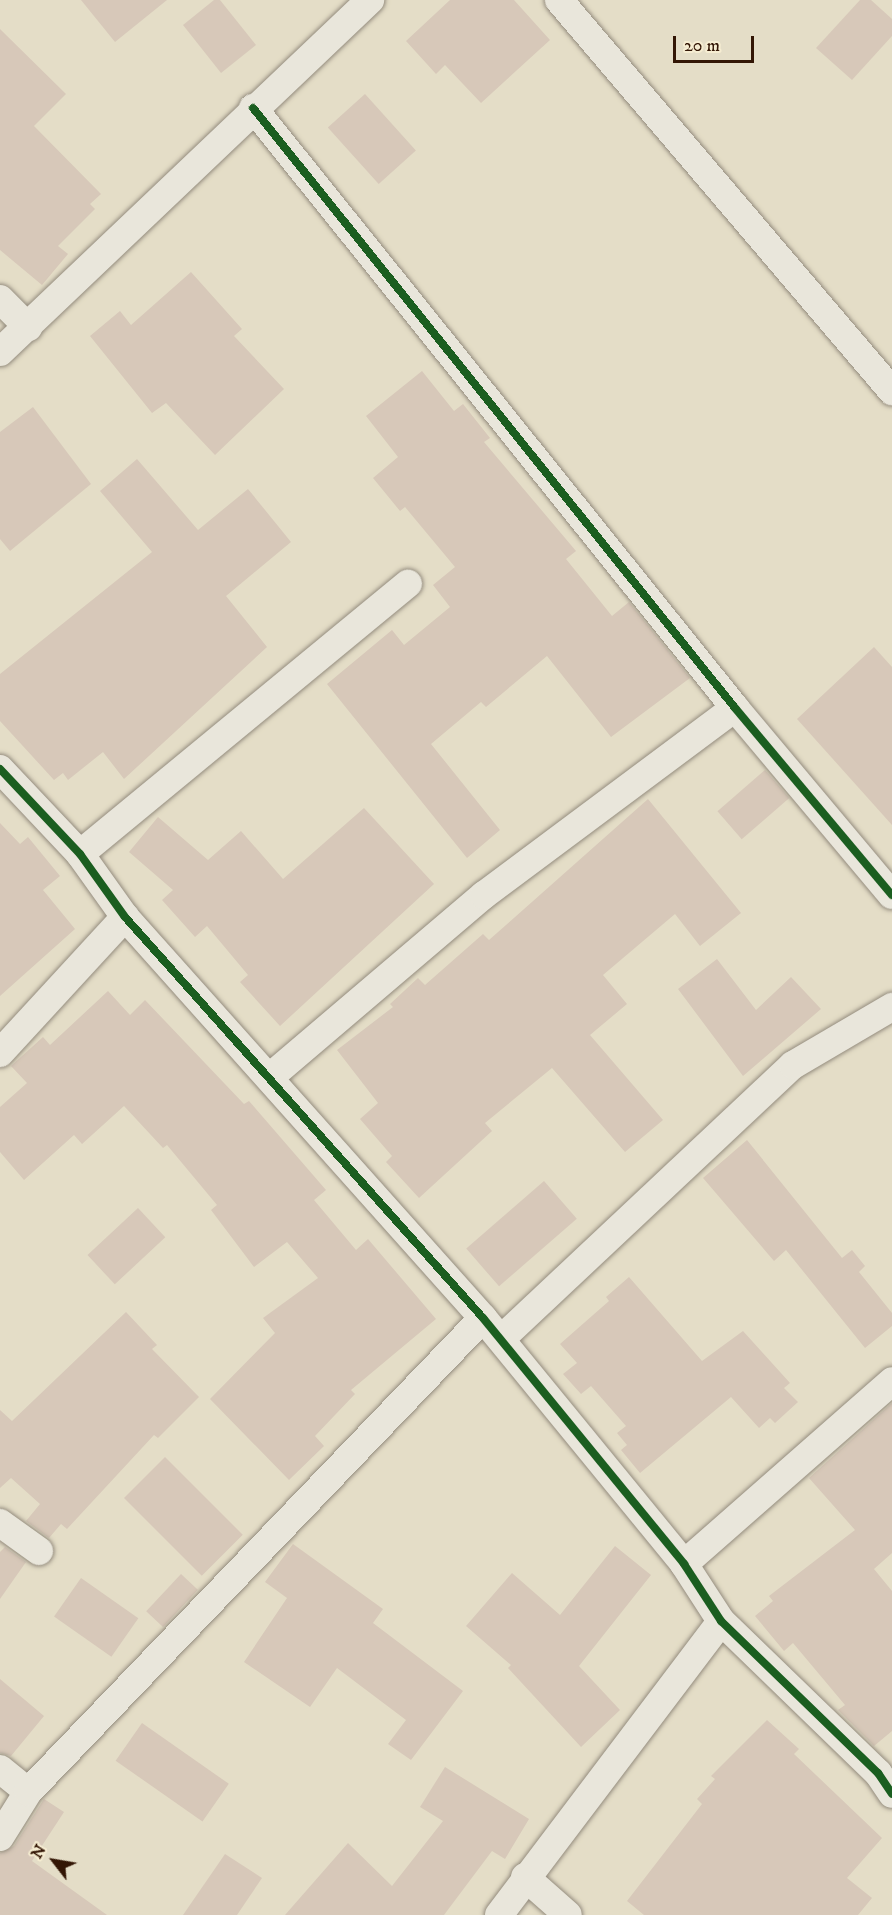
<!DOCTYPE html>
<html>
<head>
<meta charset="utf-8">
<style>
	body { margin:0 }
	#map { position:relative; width:892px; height:1915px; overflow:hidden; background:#e4ddc7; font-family:"IM FELL DW Pica",serif }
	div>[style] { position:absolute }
	.building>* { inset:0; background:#d7c8b9; transform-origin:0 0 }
	.roads { filter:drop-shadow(0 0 2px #948c7e) drop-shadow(0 0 2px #948c7e) }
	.minor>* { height:28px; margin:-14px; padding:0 14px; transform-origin:14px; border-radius:14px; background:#e9e6db }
	.cycleway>* { height:8px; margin:-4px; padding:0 4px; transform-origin:4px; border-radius:4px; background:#1b5e20 }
	span { translate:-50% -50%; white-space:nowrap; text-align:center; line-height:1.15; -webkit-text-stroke:4.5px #f6edd2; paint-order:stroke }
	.north { position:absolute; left:24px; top:1831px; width:60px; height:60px; -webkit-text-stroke:4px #f6edd2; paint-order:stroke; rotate:301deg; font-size:16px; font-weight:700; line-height:24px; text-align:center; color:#331605 }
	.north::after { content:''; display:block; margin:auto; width:21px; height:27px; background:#331605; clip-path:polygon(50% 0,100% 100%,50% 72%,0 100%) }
	.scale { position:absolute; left:673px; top:36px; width:81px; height:27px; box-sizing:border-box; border:3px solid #331605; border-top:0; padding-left:8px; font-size:18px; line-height:21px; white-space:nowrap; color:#331605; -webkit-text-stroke:4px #f6edd2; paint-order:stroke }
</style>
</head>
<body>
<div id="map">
	<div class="building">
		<div style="clip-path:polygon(81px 0,167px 0,115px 42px)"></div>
		<div style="clip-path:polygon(214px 0,220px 0,256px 45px,221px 73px,183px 25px)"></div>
		<div style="clip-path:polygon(450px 0,514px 0,550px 40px,481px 103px,445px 65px,436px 74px,406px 41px)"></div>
		<div style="clip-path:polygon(860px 0,871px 0,892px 19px,892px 36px,852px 80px,816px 48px)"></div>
		<div style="clip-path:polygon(0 29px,66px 94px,34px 126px,101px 194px,90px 204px,95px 209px,58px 246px,68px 254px,42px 285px,0 250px)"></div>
		<div style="left:365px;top:94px;width:76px;height:50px;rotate:48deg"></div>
		<div style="clip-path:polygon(191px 272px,242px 329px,234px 336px,284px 389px,215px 455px,166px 403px,152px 413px,90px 336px,120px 311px,131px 325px)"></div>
		<div style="clip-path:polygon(422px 371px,454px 411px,463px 404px,490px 438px,484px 442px,576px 551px,566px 559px,612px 616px,629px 602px,690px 678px,611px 737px,547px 656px,486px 707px,481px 702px,431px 744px,500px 830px,467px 858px,327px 684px,392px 630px,404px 645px,450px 607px,433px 585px,455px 567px,405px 507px,400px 511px,373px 478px,398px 457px,366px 416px)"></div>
		<div style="clip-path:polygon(33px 407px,91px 484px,10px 551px,0 539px,0 432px)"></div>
		<div style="clip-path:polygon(137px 459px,198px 530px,248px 489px,291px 542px,226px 596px,267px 647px,124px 779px,103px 752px,68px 780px,63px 773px,54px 780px,0 721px,0 674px,152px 552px,100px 491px)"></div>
		<div style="clip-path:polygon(874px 647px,892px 667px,892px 825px,797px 719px)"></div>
		<div style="left:765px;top:770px;width:37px;height:63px;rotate:49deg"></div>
		<div style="clip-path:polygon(648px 799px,741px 913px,700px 946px,675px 914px,603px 975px,627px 1004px,590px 1035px,663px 1120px,625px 1152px,552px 1068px,485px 1123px,492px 1131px,419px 1198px,386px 1162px,392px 1156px,360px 1119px,378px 1103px,337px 1050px,393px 1007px,390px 1004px,418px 978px,425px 985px,483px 934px,489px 940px)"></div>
		<div style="clip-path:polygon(364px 808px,434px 884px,280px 1026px,240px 982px,248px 975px,207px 926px,195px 937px,162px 900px,173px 890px,129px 852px,158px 817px,208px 860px,241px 831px,283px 879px)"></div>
		<div style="clip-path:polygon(0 823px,20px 844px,28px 837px,60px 876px,43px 890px,75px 929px,0 996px)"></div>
		<div style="clip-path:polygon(717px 959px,756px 1010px,791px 977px,821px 1009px,743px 1076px,678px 989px)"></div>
		<div style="clip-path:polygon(108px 991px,130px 1015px,145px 1000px,244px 1104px,249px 1101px,326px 1190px,314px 1200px,356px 1250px,368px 1239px,436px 1319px,351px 1390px,355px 1394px,315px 1436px,324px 1446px,289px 1480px,210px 1399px,275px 1333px,263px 1318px,318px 1278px,287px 1242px,254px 1267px,211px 1210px,217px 1205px,167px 1145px,163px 1148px,124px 1106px,82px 1144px,74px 1135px,24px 1180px,0 1152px,0 1107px,27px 1083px,11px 1066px,43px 1037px,50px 1045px)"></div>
		<div style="clip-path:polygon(747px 1140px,842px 1258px,852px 1250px,865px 1266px,859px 1272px,892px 1313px,892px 1326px,865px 1348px,786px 1250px,774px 1261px,703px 1178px)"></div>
		<div style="left:544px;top:1181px;width:50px;height:103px;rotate:49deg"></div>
		<div style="left:138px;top:1208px;width:40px;height:69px;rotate:47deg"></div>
		<div style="clip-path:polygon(629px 1277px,702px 1361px,743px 1331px,790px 1383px,784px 1388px,798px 1402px,775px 1423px,770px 1418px,759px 1428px,731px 1397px,640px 1473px,621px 1450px,627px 1445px,617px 1433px,626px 1426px,591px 1386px,581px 1394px,563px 1374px,577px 1363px,560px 1344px,609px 1301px,606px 1297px)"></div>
		<div style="clip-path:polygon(126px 1312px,157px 1345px,152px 1349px,199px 1397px,158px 1438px,154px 1435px,67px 1529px,61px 1524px,49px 1538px,26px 1521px,40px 1504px,11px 1478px,0 1488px,0 1410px,12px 1421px)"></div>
		<div style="clip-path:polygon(892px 1403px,892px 1553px,874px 1569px,892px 1591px,892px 1731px,874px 1746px,838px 1710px,845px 1705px,793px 1643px,784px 1651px,755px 1616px,773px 1601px,769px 1596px,855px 1530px,809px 1478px)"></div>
		<div style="left:165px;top:1457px;width:110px;height:58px;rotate:45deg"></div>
		<div style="clip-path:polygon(293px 1544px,383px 1609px,373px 1623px,463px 1691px,411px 1760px,388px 1744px,406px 1720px,337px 1668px,310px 1707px,244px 1662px,287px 1598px,265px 1582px)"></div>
		<div style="clip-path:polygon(615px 1546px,651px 1575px,579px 1666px,620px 1710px,581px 1747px,508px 1668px,511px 1665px,466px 1626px,512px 1573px,560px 1615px)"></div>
		<div style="clip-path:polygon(5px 1547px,26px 1562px,0 1599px,0 1552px)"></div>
		<div style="left:181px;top:1574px;width:23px;height:51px;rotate:43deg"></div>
		<div style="left:81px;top:1578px;width:70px;height:47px;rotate:35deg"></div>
		<div style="clip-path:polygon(0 1679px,44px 1716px,11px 1756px,0 1753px)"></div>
		<div style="clip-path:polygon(767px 1720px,799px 1749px,794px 1754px,882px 1838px,847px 1878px,872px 1898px,858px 1915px,644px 1915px,627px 1901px,702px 1804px,697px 1799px,715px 1779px,711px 1776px)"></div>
		<div style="left:142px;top:1723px;width:106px;height:46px;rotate:35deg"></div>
		<div style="clip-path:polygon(445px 1767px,529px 1819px,505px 1859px,492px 1851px,444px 1915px,285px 1915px,348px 1843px,392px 1886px,443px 1821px,420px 1807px)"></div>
		<div style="clip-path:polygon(44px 1799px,64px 1812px,32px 1861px,107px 1915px,0 1915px,0 1853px,14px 1846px)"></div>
		<div style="clip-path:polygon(225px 1854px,262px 1878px,237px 1915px,183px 1915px)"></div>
	</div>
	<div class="roads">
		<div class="minor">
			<div style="left:559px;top:0;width:514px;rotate:49.58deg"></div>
			<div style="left:253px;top:108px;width:770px;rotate:51.22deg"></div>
			<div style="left:735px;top:708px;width:244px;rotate:50deg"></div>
			<div style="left:0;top:299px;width:40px;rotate:45deg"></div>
			<div style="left:0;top:352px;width:511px;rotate:-43.57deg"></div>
			<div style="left:0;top:769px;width:117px;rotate:46.7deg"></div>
			<div style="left:80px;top:854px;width:77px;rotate:54.5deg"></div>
			<div style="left:125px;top:917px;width:538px;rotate:48.24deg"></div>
			<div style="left:483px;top:1318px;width:318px;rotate:50.7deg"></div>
			<div style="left:684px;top:1564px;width:68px;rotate:57deg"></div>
			<div style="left:721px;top:1621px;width:219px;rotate:44.1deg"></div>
			<div style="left:878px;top:1773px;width:25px;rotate:56deg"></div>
			<div style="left:80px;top:854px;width:425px;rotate:-39.5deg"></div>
			<div style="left:0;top:1053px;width:185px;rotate:-47.4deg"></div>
			<div style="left:270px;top:1077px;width:281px;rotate:-40.4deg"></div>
			<div style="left:484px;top:895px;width:313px;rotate:-36.7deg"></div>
			<div style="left:501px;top:1339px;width:400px;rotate:-43.2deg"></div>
			<div style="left:793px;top:1065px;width:115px;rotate:-30.4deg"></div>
			<div style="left:0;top:1523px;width:48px;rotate:35.7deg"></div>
			<div style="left:684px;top:1564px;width:277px;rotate:-41.3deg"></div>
			<div style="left:0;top:1769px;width:36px;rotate:39deg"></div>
			<div style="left:0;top:1837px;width:53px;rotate:-58.1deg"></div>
			<div style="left:28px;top:1792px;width:657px;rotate:-46.17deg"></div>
			<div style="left:525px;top:1877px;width:57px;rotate:41.5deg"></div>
			<div style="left:499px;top:1915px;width:368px;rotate:-52.9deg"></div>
		</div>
	</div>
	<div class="cycleway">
		<div style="left:253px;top:108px;width:770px;rotate:51.22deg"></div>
		<div style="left:735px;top:708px;width:244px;rotate:50deg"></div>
		<div style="left:0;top:769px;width:117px;rotate:46.7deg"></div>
		<div style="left:80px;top:854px;width:77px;rotate:54.5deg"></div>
		<div style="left:125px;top:917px;width:538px;rotate:48.24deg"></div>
		<div style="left:483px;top:1318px;width:318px;rotate:50.7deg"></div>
		<div style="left:684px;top:1564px;width:68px;rotate:57deg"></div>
		<div style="left:721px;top:1621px;width:219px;rotate:44.1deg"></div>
		<div style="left:878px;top:1773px;width:25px;rotate:56deg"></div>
	</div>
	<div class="north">N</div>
	<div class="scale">20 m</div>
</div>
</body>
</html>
